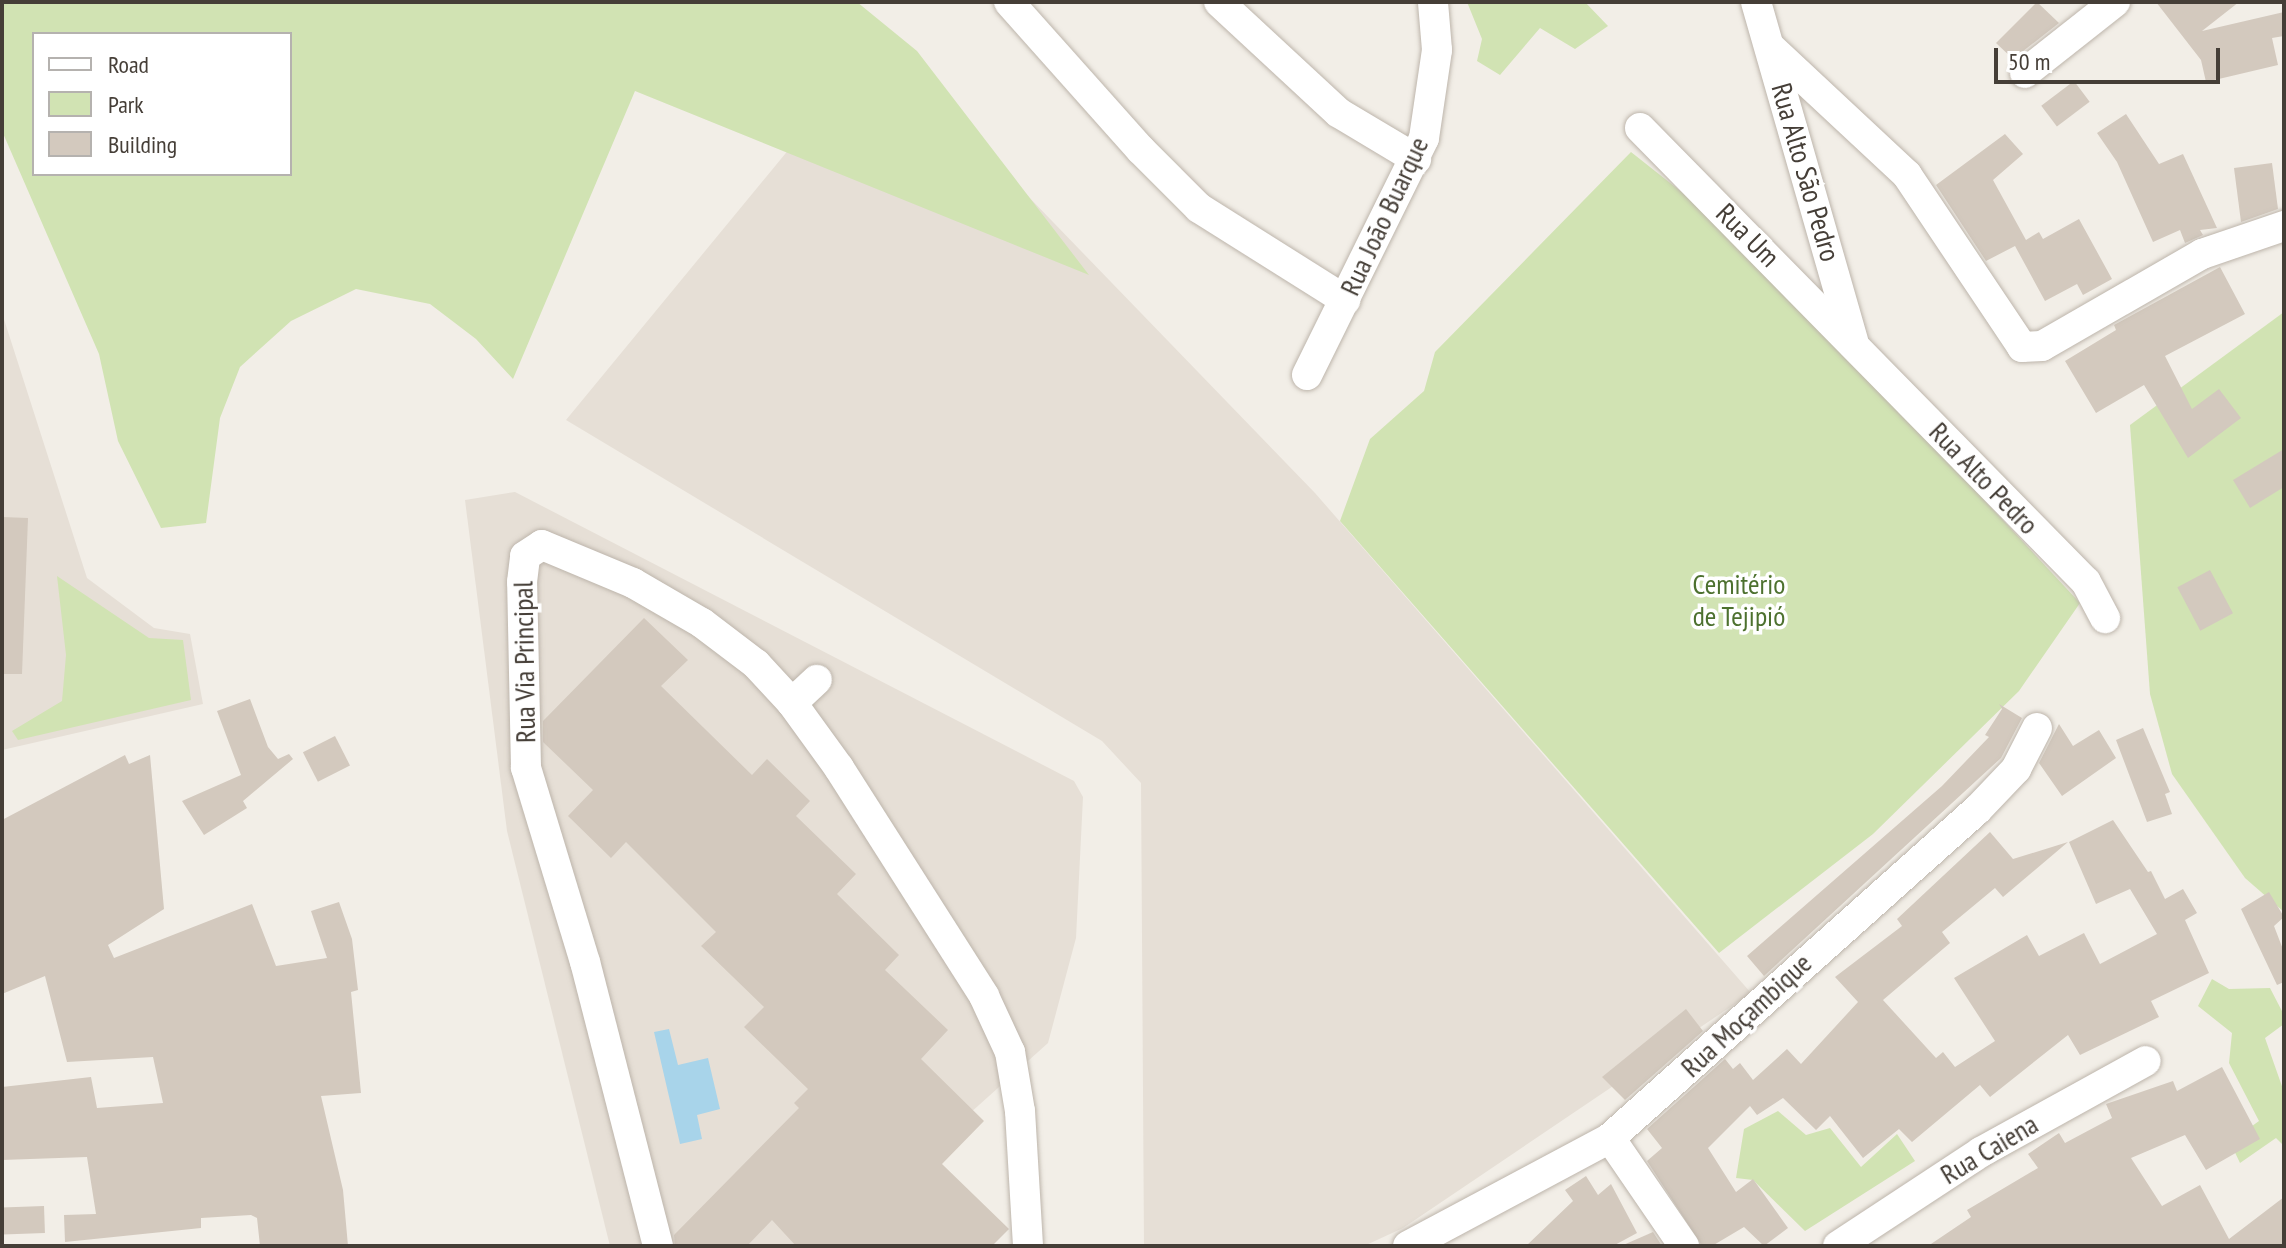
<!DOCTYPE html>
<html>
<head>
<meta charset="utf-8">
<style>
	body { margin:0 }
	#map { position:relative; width:2286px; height:1248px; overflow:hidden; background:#f2eee7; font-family:"PT Sans Narrow",sans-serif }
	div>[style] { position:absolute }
	.residential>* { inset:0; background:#e6dfd6 }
	.green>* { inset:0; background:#d1e3b3 }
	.water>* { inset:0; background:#a8d4ea }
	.building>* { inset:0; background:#d3c9be; transform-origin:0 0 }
	.roads { filter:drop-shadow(0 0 2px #bdb5ab) drop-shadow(0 0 2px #bdb5ab) }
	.minor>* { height:30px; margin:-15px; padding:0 15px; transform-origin:15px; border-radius:15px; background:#fff }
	span { translate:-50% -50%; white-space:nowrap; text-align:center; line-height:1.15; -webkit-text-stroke:7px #fff; paint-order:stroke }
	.street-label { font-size:28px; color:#453e37 }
	.park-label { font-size:28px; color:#4d712f }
	.frame { position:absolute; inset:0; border:4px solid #453e37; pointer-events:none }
	.legend { position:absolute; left:32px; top:32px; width:260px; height:144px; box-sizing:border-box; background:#fff; border:2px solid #b5b2af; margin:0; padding:10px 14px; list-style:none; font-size:24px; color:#453e37 }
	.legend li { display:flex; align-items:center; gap:16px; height:40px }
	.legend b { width:40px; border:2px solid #b5b2af }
	.scale { position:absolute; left:1994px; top:48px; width:226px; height:36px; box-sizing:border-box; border:4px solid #453e37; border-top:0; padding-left:10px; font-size:24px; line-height:28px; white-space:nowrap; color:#453e37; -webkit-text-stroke:6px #fff; paint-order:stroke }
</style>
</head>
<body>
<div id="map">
	<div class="residential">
		<div style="clip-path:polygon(878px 41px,1315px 493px,1751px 993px,1403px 1228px,1364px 1246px,1144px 1246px,1141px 783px,1102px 741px,566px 420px)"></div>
		<div style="clip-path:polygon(2px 313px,87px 578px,154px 628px,190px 634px,203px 704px,2px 750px)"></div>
		<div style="clip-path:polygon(515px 492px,1074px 781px,1083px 797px,1076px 938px,1048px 1043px,822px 1246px,610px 1246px,507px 831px,465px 500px)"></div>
	</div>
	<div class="green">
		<div style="clip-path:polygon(evenodd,2px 2px,857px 2px,917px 51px,1089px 275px,635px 91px,513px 379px,476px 339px,430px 304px,356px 289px,291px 321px,240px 367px,220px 418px,206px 523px,161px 528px,118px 441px,99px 354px,2px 131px,2px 2px,290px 34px,290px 174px,34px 174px,34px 34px,290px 34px)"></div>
		<div style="clip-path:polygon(1467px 2px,1585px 2px,1608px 26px,1575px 49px,1540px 28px,1500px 75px,1477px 61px,1482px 39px)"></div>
		<div style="clip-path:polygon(1631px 152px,1703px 209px,1840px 345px,2080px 603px,2019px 691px,1873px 834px,1719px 953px,1340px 521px,1370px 439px,1424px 391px,1435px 352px)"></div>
		<div style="clip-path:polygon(2284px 312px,2284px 912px,2245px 878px,2172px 774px,2150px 694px,2130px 425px)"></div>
		<div style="clip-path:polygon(57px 576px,149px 638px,183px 640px,191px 700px,18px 740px,12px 731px,62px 701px,66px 655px)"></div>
		<div style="clip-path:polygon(2212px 979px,2229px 989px,2270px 988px,2284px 1015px,2284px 1024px,2265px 1038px,2284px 1092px,2284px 1146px,2276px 1138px,2240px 1163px,2230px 1142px,2259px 1121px,2229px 1063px,2232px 1033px,2198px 1006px)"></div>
		<div style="clip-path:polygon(1778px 1111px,1806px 1135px,1830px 1128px,1861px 1167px,1897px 1134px,1915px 1161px,1805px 1231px,1753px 1180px,1736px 1178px,1744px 1129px)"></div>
	</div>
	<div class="water">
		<div style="clip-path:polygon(669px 1029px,678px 1065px,708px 1058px,720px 1109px,697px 1115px,702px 1139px,680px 1144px,654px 1032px)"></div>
	</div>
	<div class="building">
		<div style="clip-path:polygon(2037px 2px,2059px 23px,2013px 59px,1996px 43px)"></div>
		<div style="clip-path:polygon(2156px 2px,2239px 2px,2202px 31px,2284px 12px,2284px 36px,2272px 38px,2278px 65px,2206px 82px,2201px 60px)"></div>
		<div style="left:2074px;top:81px;width:26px;height:41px;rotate:53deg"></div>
		<div style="clip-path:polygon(2126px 114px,2159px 164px,2183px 154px,2217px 228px,2200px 230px,2203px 235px,2185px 243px,2180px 230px,2153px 242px,2117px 162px,2097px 133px)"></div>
		<div style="clip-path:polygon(2005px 134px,2023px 154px,1993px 180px,2026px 240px,2039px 232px,2043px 239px,2079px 219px,2112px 279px,2083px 295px,2077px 284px,2045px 301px,2015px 246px,1986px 261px,1936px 185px)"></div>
		<div style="clip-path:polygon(2272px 163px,2278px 209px,2241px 222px,2234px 168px)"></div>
		<div style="clip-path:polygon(2220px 267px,2245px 314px,2165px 356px,2192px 409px,2219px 389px,2241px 418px,2188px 458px,2144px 385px,2096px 413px,2065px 361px,2116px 330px,2114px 325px)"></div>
		<div style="clip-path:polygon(2284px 449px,2284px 487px,2250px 508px,2233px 480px)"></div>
		<div style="clip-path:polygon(2px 517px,28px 518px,22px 674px,2px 674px)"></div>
		<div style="left:2210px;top:570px;width:49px;height:37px;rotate:62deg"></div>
		<div style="clip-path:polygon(644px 618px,688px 660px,661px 686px,752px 775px,767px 759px,810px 801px,796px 816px,856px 874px,837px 894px,899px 955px,885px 970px,948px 1030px,921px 1059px,984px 1121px,942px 1164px,1009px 1229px,992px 1246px,796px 1246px,772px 1220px,747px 1246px,675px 1246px,674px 1235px,799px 1108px,794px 1103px,808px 1089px,744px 1027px,764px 1007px,701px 946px,716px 932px,626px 842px,611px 858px,568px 816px,593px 790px,543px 742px,543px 721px)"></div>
		<div style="clip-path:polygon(250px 699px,268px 747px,278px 759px,289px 754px,293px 759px,243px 801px,247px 808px,204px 835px,182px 801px,241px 775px,217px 711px)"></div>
		<div style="clip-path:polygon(1999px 704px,2022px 718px,2001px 758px,1764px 976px,1747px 956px,1942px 786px,1989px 737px,1985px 735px,2002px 709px)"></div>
		<div style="clip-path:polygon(2059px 724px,2073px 746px,2099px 730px,2116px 758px,2062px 796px,2039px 763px)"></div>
		<div style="clip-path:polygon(2143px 728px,2170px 792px,2165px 794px,2172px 814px,2147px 822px,2116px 740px)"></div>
		<div style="left:335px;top:736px;width:33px;height:36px;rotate:63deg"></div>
		<div style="clip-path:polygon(125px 755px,129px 764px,150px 755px,164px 909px,108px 945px,114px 958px,252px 904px,276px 966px,327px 958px,311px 911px,339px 902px,352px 939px,358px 990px,351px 992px,361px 1093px,321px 1096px,343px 1190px,348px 1246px,260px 1246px,257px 1218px,251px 1215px,201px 1218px,201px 1228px,65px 1242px,64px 1215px,96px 1214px,87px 1157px,2px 1160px,2px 1087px,91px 1077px,97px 1108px,163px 1103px,153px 1057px,67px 1062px,45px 976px,2px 994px,2px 820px)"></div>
		<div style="clip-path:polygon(2113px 820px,2148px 872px,2151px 871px,2165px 899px,2183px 889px,2197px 913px,2185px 920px,2209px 973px,2151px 1001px,2159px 1017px,2080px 1055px,2068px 1035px,1990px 1097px,1980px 1085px,1912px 1142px,1899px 1129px,1863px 1158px,1830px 1116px,1816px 1130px,1783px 1098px,1757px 1115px,1750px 1106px,1708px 1148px,1736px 1192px,1753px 1179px,1788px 1228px,1764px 1246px,1744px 1227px,1712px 1246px,1702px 1246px,1647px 1161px,1662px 1148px,1647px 1129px,1725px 1059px,1733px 1069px,1740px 1063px,1753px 1080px,1787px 1049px,1801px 1064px,1858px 1002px,1835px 977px,1902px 926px,1897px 919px,1990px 832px,2013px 859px,2068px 842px,2003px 897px,1995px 888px,1942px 932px,1950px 943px,1883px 1000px,1936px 1058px,1943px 1052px,1955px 1067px,1995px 1041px,1954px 978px,2027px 935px,2039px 956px,2084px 933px,2100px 964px,2157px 934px,2130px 889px,2096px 904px,2069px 842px)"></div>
		<div style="clip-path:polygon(2269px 892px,2284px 917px,2274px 926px,2284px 952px,2284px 982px,2277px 985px,2241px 909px)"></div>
		<div style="clip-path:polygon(1686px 1009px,1703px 1031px,1625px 1100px,1602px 1077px)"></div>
		<div style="clip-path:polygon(2222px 1067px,2260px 1139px,2206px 1170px,2185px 1135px,2131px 1158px,2162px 1206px,2200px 1185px,2229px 1239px,2284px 1197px,2284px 1246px,1928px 1246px,1971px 1217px,1967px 1210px,2038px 1168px,2028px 1154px,2059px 1133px,2065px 1143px,2112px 1118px,2106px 1104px,2173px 1081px,2177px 1091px)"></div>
		<div style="clip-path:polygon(1586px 1176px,1598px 1195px,1611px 1184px,1637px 1233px,1613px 1246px,1526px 1246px,1573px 1201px,1565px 1190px)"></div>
		<div style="left:44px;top:1206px;width:27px;height:42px;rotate:88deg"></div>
		<div style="clip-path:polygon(1653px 1232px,1662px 1246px,1621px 1246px)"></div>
	</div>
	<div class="roads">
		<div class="minor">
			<div style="left:1009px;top:2px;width:198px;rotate:48.3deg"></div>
			<div style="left:1141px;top:150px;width:82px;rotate:45deg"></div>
			<div style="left:1199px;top:208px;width:173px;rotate:32.2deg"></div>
			<div style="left:1219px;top:2px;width:163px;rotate:42.8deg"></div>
			<div style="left:1339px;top:113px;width:90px;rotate:30.9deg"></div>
			<div style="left:1756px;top:2px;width:353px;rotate:74deg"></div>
			<div style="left:1771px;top:48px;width:186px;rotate:43deg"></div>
			<div style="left:1907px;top:175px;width:207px;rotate:56.2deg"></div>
			<div style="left:2022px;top:347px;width:20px;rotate:-3deg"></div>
			<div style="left:2042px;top:346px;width:185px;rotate:-29.9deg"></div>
			<div style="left:2202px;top:254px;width:87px;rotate:-18.9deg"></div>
			<div style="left:2025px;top:73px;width:115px;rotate:-38.3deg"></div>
			<div style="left:1640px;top:128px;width:636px;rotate:45.51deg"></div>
			<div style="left:2086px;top:582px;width:41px;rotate:62.2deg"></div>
			<div style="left:1307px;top:375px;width:264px;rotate:-63.7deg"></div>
			<div style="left:1424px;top:138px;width:89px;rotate:-81.6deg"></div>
			<div style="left:1437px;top:50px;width:48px;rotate:-94.8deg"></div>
			<div style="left:792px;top:703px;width:34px;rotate:-43deg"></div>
			<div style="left:1610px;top:1138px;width:131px;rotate:55.6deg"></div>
			<div style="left:658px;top:1246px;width:293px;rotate:-104.4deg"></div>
			<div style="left:585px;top:962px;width:203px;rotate:-106.9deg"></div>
			<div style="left:526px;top:768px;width:186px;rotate:-91.2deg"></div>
			<div style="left:522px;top:582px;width:26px;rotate:-83deg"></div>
			<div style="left:525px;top:556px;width:20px;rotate:-33deg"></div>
			<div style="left:542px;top:545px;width:99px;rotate:22.7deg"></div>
			<div style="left:633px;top:583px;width:80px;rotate:30.1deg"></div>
			<div style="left:702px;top:623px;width:68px;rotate:37.2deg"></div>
			<div style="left:756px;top:664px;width:53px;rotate:47.3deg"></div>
			<div style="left:792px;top:703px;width:80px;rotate:54.1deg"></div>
			<div style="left:839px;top:768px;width:270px;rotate:57.5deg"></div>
			<div style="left:984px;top:996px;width:62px;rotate:65.1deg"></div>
			<div style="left:1010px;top:1052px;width:60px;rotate:80.4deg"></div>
			<div style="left:1020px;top:1111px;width:135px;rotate:86.6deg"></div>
			<div style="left:1408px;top:1246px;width:229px;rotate:-28.1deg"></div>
			<div style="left:1610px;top:1138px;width:492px;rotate:-41.8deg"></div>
			<div style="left:1977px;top:810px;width:57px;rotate:-46.4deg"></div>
			<div style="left:2016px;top:769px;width:46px;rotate:-62.9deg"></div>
			<div style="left:1838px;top:1246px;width:171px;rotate:-33.3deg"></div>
			<div style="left:1981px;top:1152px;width:188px;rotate:-28.9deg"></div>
		</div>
	</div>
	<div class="street-label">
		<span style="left:1806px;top:172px;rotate:74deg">Rua Alto São Pedro</span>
		<span style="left:1384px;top:216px;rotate:-65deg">Rua João Buarque</span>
		<span style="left:1748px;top:235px;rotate:45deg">Rua Um</span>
		<span style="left:1984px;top:478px;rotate:46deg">Rua Alto Pedro</span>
		<span style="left:524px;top:662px;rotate:-91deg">Rua Via Principal</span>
		<span style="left:1746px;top:1015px;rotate:-43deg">Rua Moçambique</span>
		<span style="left:1989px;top:1149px;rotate:-31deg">Rua Caiena</span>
	</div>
	<div class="park-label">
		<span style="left:1739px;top:600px">Cemitério<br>de Tejipió</span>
	</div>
	<div class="frame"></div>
	<ul class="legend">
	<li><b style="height:10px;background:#fff"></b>Road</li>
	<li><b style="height:22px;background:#d1e3b3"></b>Park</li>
	<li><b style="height:22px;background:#d3c9be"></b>Building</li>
	</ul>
	<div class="scale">50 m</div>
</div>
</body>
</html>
